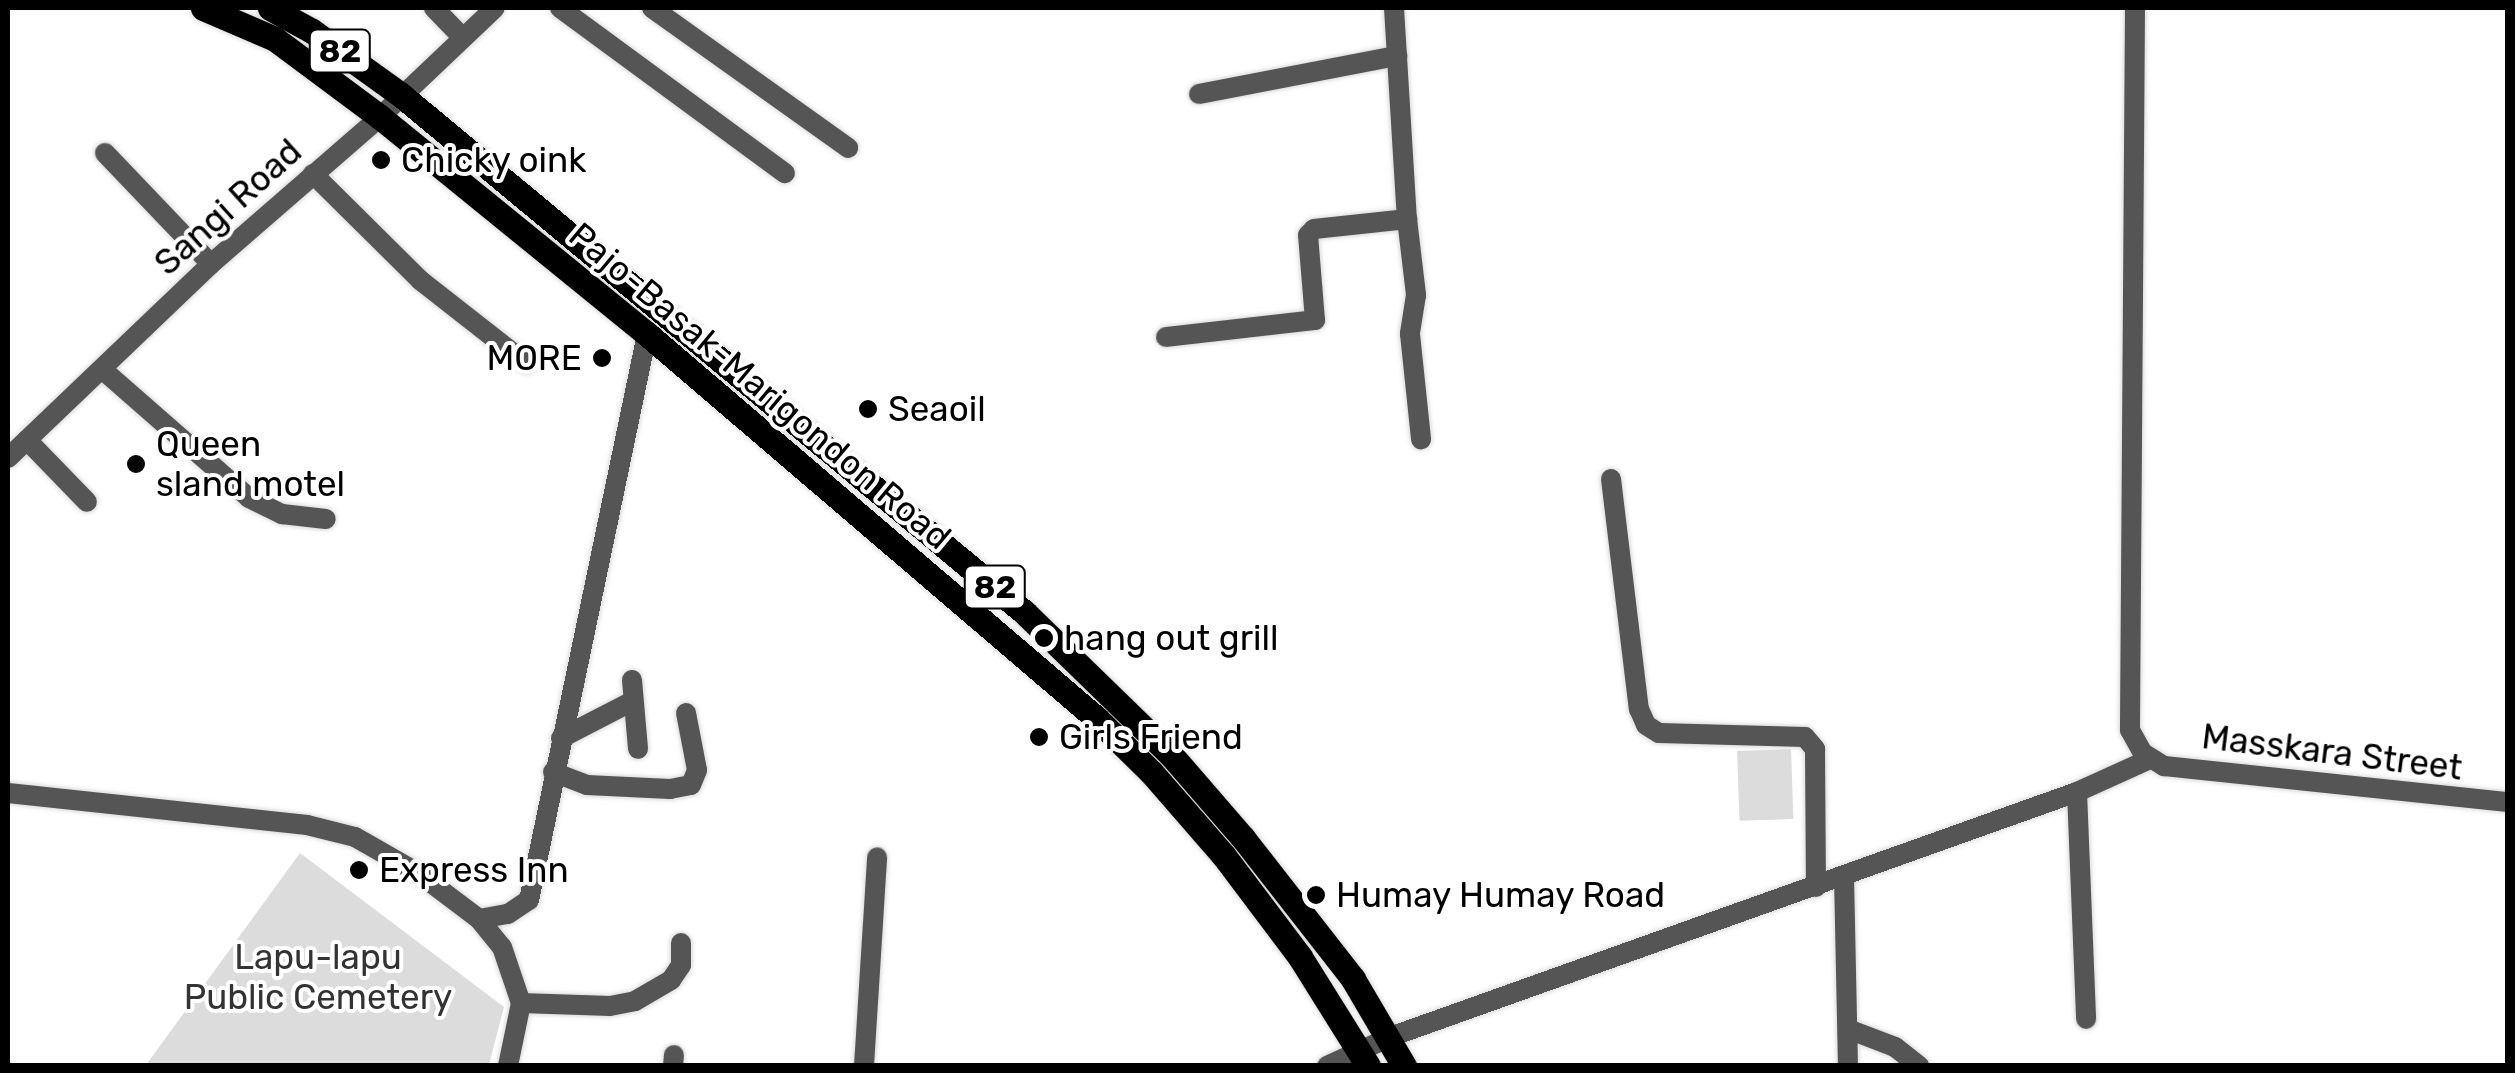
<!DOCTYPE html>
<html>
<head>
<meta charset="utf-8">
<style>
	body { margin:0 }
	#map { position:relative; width:2515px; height:1073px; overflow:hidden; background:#fff; font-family:Rubik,sans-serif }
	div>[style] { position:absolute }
	.green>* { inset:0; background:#dcdcdc; transform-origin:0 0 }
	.roads { filter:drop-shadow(0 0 2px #dbdbdb) drop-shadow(0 0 2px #dbdbdb) }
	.minor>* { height:20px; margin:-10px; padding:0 10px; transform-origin:10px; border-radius:10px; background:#555 }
	.tertiary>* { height:20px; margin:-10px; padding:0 10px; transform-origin:10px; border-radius:10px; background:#555 }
	.primary>* { height:25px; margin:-12.5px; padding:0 12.5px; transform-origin:12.5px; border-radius:12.5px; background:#000 }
	.dots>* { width:28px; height:28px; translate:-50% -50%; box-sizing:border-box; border:5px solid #fff; border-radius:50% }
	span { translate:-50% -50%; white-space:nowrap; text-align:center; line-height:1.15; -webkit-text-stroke:8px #fff; paint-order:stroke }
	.shield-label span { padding:2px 8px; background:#fff; border:2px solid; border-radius:8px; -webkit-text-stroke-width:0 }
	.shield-label { font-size:32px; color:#000; font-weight:700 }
	.poi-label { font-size:35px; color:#000 }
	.left { translate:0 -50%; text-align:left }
	.right { translate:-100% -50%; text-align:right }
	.street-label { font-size:35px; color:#000 }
	.park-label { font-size:35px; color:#333 }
	.frame { position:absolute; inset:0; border:10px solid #000; pointer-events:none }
</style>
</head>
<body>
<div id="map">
	<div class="green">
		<div style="left:1791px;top:749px;width:70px;height:54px;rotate:88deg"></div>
		<div style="clip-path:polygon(300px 853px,504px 1007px,489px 1065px,146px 1065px)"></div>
	</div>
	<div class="roads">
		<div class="minor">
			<div style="left:560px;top:8px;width:279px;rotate:36.3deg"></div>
			<div style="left:652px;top:8px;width:241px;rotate:35.5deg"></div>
			<div style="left:1394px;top:8px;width:211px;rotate:86.5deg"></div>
			<div style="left:1407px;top:219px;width:77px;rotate:83.2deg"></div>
			<div style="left:1416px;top:295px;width:39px;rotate:99deg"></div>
			<div style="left:1410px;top:334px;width:106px;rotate:84deg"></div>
			<div style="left:2135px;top:8px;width:722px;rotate:90.4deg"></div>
			<div style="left:2130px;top:730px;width:26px;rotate:61deg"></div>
			<div style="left:2143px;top:753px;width:25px;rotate:32deg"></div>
			<div style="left:2164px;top:766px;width:346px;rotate:6deg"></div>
			<div style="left:1199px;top:94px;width:202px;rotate:-10.9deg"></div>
			<div style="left:105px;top:153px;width:153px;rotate:46.3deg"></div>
			<div style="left:313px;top:174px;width:151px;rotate:44.7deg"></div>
			<div style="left:420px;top:280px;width:135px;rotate:38.1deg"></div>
			<div style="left:1166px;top:337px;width:150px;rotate:-6.5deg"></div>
			<div style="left:1315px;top:320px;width:85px;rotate:-94.7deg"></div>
			<div style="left:1308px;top:235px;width:8px;rotate:-45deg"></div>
			<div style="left:1314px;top:229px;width:94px;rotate:-6.1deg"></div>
			<div style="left:103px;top:370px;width:194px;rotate:41.2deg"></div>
			<div style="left:249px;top:498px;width:37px;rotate:26deg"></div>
			<div style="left:282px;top:514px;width:44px;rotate:6.5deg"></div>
			<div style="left:27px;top:440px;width:86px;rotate:45.9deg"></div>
			<div style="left:1611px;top:479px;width:232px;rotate:83.1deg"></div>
			<div style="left:1639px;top:709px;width:17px;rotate:66deg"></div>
			<div style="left:1646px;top:725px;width:15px;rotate:32deg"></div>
			<div style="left:1659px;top:733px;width:146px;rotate:1.6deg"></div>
			<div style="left:1805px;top:737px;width:16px;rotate:50deg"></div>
			<div style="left:1815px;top:749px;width:138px;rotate:89.6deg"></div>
			<div style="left:632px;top:680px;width:69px;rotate:85deg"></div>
			<div style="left:561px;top:738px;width:81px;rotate:-27.2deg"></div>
			<div style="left:553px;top:772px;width:36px;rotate:21deg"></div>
			<div style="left:587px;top:785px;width:83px;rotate:2.8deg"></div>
			<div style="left:670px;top:789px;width:21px;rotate:-11deg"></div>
			<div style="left:691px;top:785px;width:16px;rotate:-68deg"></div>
			<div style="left:697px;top:770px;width:58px;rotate:-100.9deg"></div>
			<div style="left:2077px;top:792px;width:227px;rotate:87.7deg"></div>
			<div style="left:8px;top:793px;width:301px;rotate:6.1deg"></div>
			<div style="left:307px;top:825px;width:49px;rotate:14deg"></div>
			<div style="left:355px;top:837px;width:73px;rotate:29.7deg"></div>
			<div style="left:418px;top:873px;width:76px;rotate:37deg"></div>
			<div style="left:479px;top:919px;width:36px;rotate:51deg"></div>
			<div style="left:502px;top:947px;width:59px;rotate:71.3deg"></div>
			<div style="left:521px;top:1003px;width:64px;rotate:101.7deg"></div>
			<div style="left:1844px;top:876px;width:190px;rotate:88.8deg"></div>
			<div style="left:479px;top:919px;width:29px;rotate:-10deg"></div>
			<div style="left:508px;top:914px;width:25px;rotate:-34deg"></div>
			<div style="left:529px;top:900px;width:578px;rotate:-78.22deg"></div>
			<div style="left:521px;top:1003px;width:89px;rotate:1.9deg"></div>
			<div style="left:610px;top:1006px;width:25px;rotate:-11deg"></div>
			<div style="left:635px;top:1001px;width:42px;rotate:-30.3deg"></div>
			<div style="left:671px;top:980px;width:18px;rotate:-56deg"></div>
			<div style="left:681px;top:965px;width:22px;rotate:-90deg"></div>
			<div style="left:1848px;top:1029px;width:50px;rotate:21deg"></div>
			<div style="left:1895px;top:1047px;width:31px;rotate:38deg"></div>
			<div style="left:1390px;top:1037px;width:729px;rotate:-19.63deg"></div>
			<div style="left:2077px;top:792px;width:80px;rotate:-24.3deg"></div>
			<div style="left:673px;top:1066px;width:11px;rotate:-85deg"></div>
			<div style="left:864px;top:1066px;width:209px;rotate:-86.4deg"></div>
		</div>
		<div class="tertiary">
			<div style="left:434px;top:8px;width:40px;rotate:46deg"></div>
			<div style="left:8px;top:458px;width:281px;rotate:-43.7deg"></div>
			<div style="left:211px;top:264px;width:224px;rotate:-41deg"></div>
			<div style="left:380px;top:117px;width:158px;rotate:-43.5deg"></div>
			<div style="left:1327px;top:1066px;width:69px;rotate:-24.7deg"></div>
		</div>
		<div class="primary">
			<div style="left:203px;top:8px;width:78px;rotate:23.3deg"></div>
			<div style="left:275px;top:39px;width:131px;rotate:36.6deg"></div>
			<div style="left:380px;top:117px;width:344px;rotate:39.1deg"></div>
			<div style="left:647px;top:334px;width:591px;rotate:40.54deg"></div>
			<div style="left:1096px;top:718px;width:77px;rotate:44.5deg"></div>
			<div style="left:1151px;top:772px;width:111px;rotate:49deg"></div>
			<div style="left:1224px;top:856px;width:126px;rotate:53deg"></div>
			<div style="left:1300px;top:957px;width:128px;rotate:58deg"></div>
			<div style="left:270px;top:8px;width:48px;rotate:28.7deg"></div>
			<div style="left:312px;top:31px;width:110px;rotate:35.7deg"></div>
			<div style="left:401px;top:95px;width:810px;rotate:39.69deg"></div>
			<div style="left:1024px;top:612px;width:206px;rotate:44.2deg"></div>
			<div style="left:1172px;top:756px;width:108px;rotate:49.1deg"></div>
			<div style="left:1243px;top:838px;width:179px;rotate:52deg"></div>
			<div style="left:1353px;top:979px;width:101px;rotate:59.6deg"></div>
		</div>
	</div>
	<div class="dots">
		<div style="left:381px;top:160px;background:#000"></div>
		<div style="left:602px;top:358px;background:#000"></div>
		<div style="left:868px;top:409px;background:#000"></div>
		<div style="left:136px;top:464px;background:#000"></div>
		<div style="left:1044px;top:638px;background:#000"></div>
		<div style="left:1039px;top:737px;background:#000"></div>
		<div style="left:359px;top:870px;background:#000"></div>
		<div style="left:1316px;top:895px;background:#000"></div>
	</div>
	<div class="shield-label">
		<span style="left:340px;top:51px">82</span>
		<span style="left:995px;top:587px">82</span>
	</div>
	<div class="poi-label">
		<span class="left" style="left:401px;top:160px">Chicky oink</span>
		<span class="right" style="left:582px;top:358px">MORE</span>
		<span class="left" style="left:888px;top:409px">Seaoil</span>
		<span class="left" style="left:156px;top:464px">Queen<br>sland motel</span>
		<span class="left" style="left:1064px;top:638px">hang out grill</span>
		<span class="left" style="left:1059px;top:737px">Girls Friend</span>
		<span class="left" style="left:379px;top:870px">Express Inn</span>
		<span class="left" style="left:1336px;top:895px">Humay Humay Road</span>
	</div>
	<div class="street-label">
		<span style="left:228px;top:207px;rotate:-42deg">Sangi Road</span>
		<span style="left:760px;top:386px;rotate:40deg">Pajo-Basak-Marigondon Road</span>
		<span style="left:2332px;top:752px;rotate:7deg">Masskara Street</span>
	</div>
	<div class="park-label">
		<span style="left:318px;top:977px">Lapu-lapu<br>Public Cemetery</span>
	</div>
	<div class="frame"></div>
</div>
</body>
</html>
